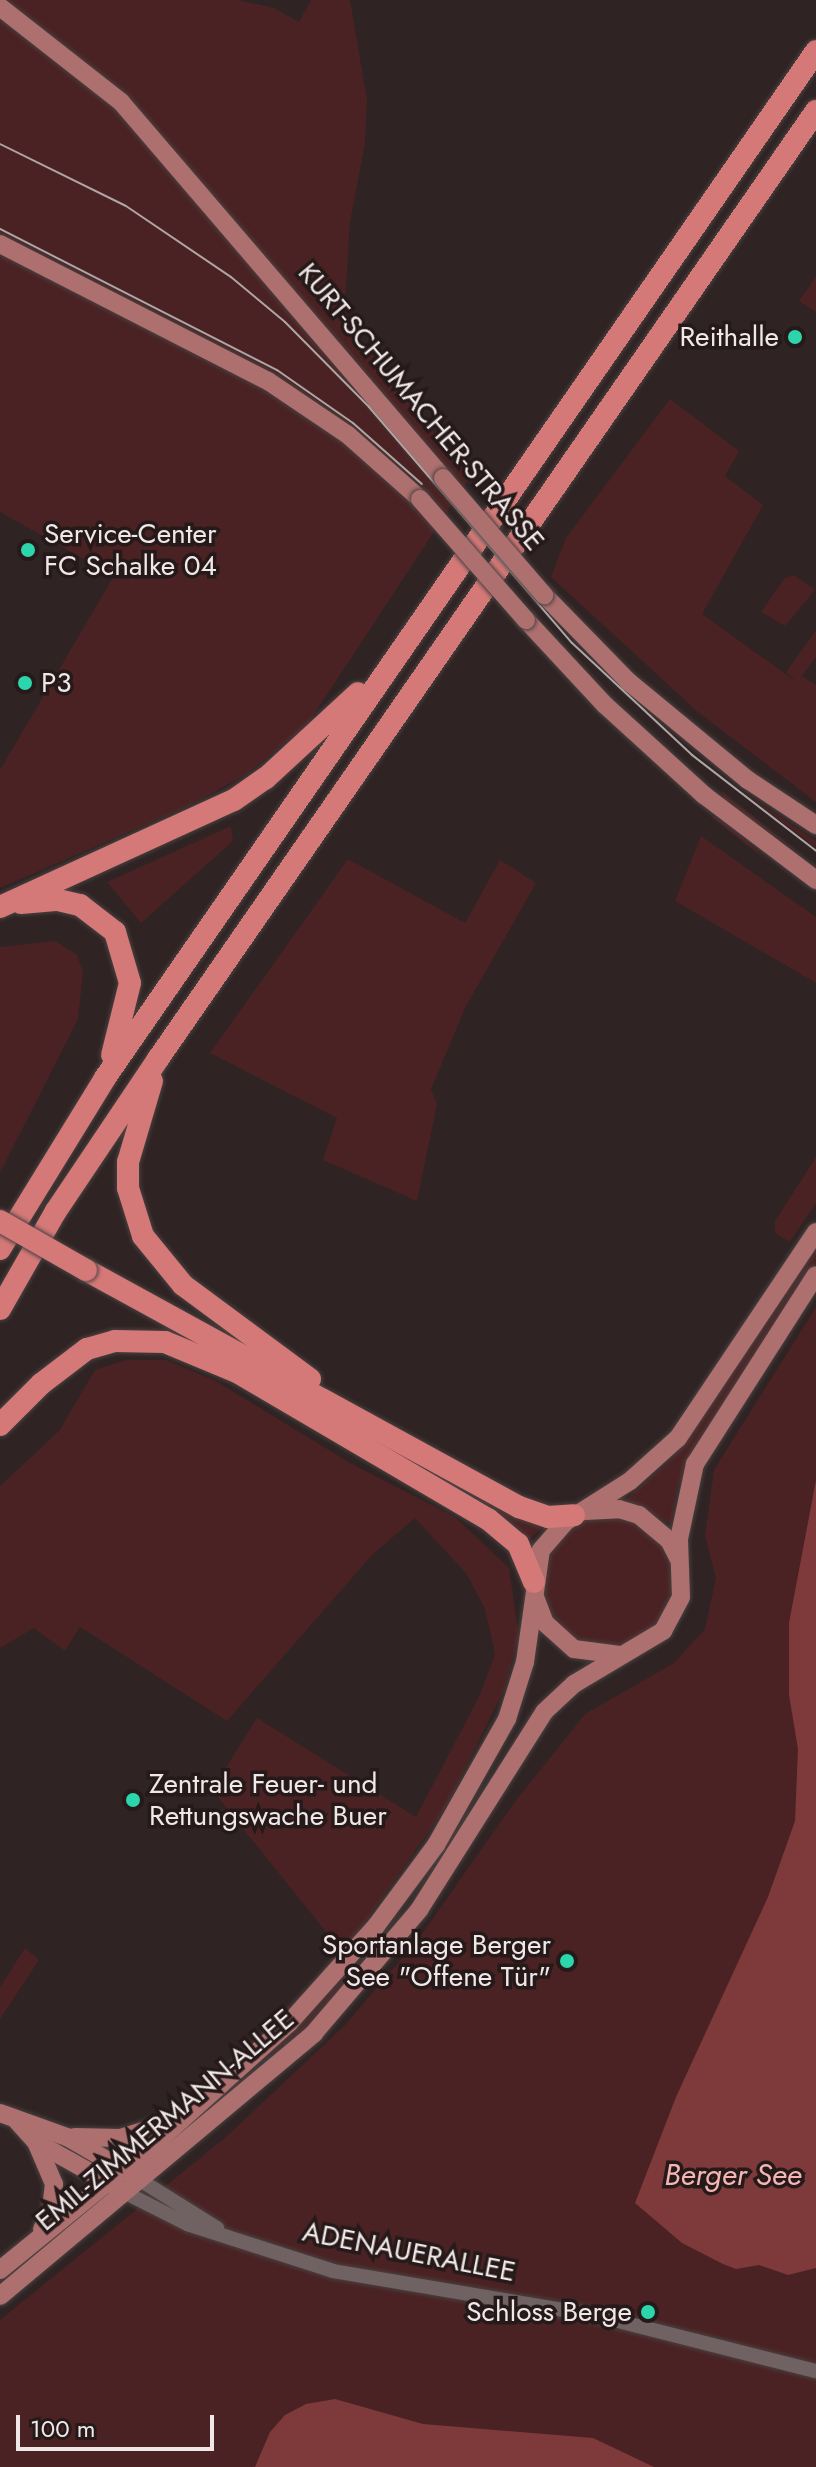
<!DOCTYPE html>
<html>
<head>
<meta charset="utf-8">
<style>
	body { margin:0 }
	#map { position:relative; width:816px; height:2467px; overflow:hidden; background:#2f2323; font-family:Jost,sans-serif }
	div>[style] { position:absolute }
	.green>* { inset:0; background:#4b2223 }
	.round { border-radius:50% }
	.water>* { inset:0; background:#7e393a }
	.roads { filter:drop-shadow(0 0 2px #4a4141) drop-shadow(0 0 2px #4a4141) }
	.minor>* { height:14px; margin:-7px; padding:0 7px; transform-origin:7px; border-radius:7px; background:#706262 }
	.major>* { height:18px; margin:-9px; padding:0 9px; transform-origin:9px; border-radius:9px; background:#ad706f }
	.highway>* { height:22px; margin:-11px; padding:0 11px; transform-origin:11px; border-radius:11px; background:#d57978 }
	.tram>* { height:2px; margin:-1px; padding:0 1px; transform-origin:1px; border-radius:1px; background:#aea5a5 }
	.bridges { filter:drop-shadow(0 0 2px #4a4141) drop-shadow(0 0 2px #4a4141) }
	.major-bridge>* { height:18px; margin:-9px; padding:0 9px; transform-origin:9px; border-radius:9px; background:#ad706f }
	.highway-bridge>* { height:22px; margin:-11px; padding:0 11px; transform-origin:11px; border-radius:11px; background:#d57978 }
	.dots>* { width:22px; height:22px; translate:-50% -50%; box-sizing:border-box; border:4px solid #251a19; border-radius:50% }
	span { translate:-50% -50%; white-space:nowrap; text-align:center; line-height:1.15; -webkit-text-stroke:7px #251a19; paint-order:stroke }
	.poi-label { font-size:28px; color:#f0e8e8 }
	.right { translate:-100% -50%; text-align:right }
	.left { translate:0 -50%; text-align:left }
	.street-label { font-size:28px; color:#f0e8e8 }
	.water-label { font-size:30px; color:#f5b5b3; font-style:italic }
	.scale { position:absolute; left:16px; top:2415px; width:198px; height:36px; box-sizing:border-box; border:4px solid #f0e8e8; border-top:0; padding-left:10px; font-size:24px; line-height:28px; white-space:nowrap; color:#f0e8e8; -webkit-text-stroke:6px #251a19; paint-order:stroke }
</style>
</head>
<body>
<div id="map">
	<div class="green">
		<div style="clip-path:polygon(0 0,238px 0,274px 8px,299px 22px,311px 0,350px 0,367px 100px,365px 143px,350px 222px,344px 319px,470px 477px,307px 725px,245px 775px,188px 806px,0 888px,0 770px,114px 576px,0 512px)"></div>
		<div style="clip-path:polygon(816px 277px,816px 312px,799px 301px)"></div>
		<div style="clip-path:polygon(670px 399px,739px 451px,725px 476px,763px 505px,702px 614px,797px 682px,786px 672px,816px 630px,816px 657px,802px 676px,816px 685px,816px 802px,698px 712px,551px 577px,566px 538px)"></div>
		<div style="clip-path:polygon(794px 575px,815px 590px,785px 626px,761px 612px,784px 579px)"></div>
		<div style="clip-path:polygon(721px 790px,775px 834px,804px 855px,726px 803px)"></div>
		<div style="clip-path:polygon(740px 790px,816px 841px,816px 847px,812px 845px)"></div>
		<div style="clip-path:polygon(709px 815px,724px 821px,772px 865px)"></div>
		<div style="clip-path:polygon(231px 826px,233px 841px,141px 923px,107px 882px)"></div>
		<div style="clip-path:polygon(701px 836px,816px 917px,816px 983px,675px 901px)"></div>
		<div style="clip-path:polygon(348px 859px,465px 923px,500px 860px,536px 883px,466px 1006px,431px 1089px,437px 1104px,417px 1201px,323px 1160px,337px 1118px,210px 1053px)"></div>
		<div style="clip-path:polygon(55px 941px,77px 955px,83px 972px,78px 1019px,0 1173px,0 947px)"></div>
		<div style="clip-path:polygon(816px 1157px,816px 1203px,790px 1242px,775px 1233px,775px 1221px)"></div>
		<div style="clip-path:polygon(816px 1245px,816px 1263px,694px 1448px,677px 1489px,671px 1524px,625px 1500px,674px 1457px)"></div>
		<div style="clip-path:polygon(816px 1307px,816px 2467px,0 2467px,0 2320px,226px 2137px,345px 2025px,417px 1941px,514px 1803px,585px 1714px,674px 1663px,705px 1629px,716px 1578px,705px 1536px,714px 1470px)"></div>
		<div style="clip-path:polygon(126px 1360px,166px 1360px,216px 1381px,350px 1463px,455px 1517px,509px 1568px,519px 1637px,504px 1690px,446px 1807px,343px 1953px,212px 1790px,257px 1718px,416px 1817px,480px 1695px,495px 1654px,485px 1609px,466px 1573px,415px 1518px,371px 1556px,227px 1721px,80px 1627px,65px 1651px,34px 1628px,0 1648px,0 1486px,59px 1431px,95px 1370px)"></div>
		<div style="clip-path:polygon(320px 1402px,540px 1527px,540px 1530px,529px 1539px,507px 1519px,414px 1465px)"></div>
		<div class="round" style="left:540px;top:1515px;width:134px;height:134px"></div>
		<div style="clip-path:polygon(25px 1948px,39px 1960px,0 2019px,0 1987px)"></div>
		<div style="clip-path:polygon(346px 1972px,355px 1975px,342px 1992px,289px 2046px,160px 2150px,270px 2058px)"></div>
	</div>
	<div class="water">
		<div style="clip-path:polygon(816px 1480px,816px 2268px,788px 2275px,759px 2265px,736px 2269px,723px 2264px,682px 2243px,635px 2203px,676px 2097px,768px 1897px,795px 1821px,798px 1749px,789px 1695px,789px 1623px)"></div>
		<div style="clip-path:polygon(335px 2399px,423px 2424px,593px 2438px,654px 2467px,255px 2467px,270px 2432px,285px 2415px,306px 2404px)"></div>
	</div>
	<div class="roads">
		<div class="minor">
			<div style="left:140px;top:2180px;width:91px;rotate:31.9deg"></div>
			<div style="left:124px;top:2192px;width:71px;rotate:26.9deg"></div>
			<div style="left:187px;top:2224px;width:153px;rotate:17.8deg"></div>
			<div style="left:333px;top:2271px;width:265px;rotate:9.6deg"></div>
			<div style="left:594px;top:2315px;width:229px;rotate:14.2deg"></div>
		</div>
		<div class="major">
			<div style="left:0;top:7px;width:154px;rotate:38.1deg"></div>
			<div style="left:121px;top:102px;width:495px;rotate:49.4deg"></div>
			<div style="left:0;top:244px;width:301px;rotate:27.1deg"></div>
			<div style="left:268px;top:381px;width:97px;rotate:34deg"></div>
			<div style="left:348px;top:435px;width:96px;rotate:41.6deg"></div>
			<div style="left:544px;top:595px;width:122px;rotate:45.7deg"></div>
			<div style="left:629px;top:682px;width:154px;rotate:39.5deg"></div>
			<div style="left:748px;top:780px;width:82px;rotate:33.5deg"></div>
			<div style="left:526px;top:620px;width:116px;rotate:47.1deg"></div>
			<div style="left:605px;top:705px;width:134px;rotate:42.3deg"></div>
			<div style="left:704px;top:795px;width:141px;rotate:37.2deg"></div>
			<div style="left:585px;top:1511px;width:34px;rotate:-3deg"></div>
			<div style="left:619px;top:1509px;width:21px;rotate:17deg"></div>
			<div style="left:639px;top:1515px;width:39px;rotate:40deg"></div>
			<div style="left:669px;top:1540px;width:20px;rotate:63deg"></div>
			<div style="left:535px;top:1597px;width:28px;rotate:69deg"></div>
			<div style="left:545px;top:1623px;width:39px;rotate:42deg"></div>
			<div style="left:574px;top:1649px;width:46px;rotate:7.4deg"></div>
			<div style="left:0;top:2113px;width:71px;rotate:19.7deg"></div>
			<div style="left:67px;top:2137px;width:74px;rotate:30deg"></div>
			<div style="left:17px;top:2121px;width:28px;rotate:48deg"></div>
			<div style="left:36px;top:2142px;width:90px;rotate:29.1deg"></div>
			<div style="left:75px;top:2137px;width:45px;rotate:1.3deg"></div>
			<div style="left:120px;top:2138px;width:58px;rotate:-17.2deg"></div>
			<div style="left:36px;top:2142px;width:46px;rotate:66.8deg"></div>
			<div style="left:54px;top:2184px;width:26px;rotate:97deg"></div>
			<div style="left:51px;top:2210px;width:21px;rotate:115deg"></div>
			<div style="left:0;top:2270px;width:203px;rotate:-39.2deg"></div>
			<div style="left:157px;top:2142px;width:178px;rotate:-42deg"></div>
			<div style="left:289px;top:2023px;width:130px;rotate:-48.1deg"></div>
			<div style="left:376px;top:1926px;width:101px;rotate:-53.5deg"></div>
			<div style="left:436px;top:1845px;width:145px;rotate:-60.6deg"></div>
			<div style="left:507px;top:1719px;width:60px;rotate:-72.5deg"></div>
			<div style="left:525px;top:1662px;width:113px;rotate:-81.9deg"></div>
			<div style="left:541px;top:1550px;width:37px;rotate:-49deg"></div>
			<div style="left:565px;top:1522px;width:77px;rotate:-32.2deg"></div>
			<div style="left:630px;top:1481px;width:64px;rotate:-41.9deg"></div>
			<div style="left:678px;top:1438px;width:248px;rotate:-56.2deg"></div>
			<div style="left:0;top:2296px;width:410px;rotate:-39.9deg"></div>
			<div style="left:314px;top:2033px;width:162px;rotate:-49.5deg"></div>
			<div style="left:419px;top:1910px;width:234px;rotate:-57.7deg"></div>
			<div style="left:544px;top:1712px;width:41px;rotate:-43deg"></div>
			<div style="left:574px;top:1684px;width:104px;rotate:-30.8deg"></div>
			<div style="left:663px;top:1631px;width:38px;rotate:-62deg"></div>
			<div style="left:681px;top:1597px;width:58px;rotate:-92deg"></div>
			<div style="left:679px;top:1539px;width:77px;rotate:-78deg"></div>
			<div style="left:695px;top:1464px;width:224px;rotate:-57.4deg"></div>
		</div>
		<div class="highway">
			<div style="left:21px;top:903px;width:37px;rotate:-5deg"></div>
			<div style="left:58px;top:900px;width:23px;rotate:13deg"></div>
			<div style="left:80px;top:905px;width:44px;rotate:37.6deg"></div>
			<div style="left:115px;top:932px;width:53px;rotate:73.6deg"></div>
			<div style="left:130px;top:983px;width:74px;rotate:104deg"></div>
			<div style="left:0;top:907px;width:257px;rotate:-24.6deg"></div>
			<div style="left:234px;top:800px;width:39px;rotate:-35deg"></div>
			<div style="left:266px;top:778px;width:125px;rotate:-42.7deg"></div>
			<div style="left:152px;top:1081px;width:84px;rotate:106.5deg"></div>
			<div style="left:128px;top:1162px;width:26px;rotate:90deg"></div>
			<div style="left:128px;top:1188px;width:50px;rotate:72.6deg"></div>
			<div style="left:143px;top:1236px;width:63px;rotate:50.8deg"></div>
			<div style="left:183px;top:1285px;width:158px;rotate:36.5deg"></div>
			<div style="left:0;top:1249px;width:201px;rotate:-58.4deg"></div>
			<div style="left:105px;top:1078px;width:1249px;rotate:-55.3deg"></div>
			<div style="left:86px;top:1270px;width:494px;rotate:28.7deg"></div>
			<div style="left:519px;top:1507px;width:31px;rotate:19deg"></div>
			<div style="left:548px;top:1517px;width:26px;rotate:-4deg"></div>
			<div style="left:0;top:1309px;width:113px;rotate:-60.3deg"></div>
			<div style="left:56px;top:1211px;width:183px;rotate:-56.1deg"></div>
			<div style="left:158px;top:1059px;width:1154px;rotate:-55.24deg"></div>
			<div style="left:0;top:1425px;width:58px;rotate:-45deg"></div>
			<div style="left:41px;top:1384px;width:58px;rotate:-37.3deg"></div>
			<div style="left:87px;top:1349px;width:29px;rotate:-16deg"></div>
			<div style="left:115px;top:1341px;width:50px;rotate:1.1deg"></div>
			<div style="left:165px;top:1342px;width:78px;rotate:22.6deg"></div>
			<div style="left:237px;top:1372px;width:291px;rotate:30.4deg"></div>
			<div style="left:488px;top:1519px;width:39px;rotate:40deg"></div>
			<div style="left:518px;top:1544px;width:41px;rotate:67.2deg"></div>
		</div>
	</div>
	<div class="tram">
		<div style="left:0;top:144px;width:140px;rotate:26.2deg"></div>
		<div style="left:126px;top:206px;width:127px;rotate:34.1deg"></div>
		<div style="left:231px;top:277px;width:70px;rotate:39.8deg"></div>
		<div style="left:285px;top:322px;width:120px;rotate:45.3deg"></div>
		<div style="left:369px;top:407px;width:311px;rotate:49.3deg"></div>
		<div style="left:572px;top:643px;width:164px;rotate:43deg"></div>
		<div style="left:692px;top:755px;width:157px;rotate:37.7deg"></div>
		<div style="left:0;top:229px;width:311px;rotate:27deg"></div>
		<div style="left:277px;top:370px;width:93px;rotate:34.9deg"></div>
		<div style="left:353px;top:423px;width:92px;rotate:41.5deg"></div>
	</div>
	<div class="bridges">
		<div class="major-bridge">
			<div style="left:443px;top:478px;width:155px;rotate:49.2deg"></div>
			<div style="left:420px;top:499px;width:161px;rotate:48.8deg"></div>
		</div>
		<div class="highway-bridge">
			<div style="left:0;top:1221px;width:99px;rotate:29.7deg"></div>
		</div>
	</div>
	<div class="dots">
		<div style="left:795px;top:337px;background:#2cd5ab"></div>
		<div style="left:28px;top:550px;background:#2cd5ab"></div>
		<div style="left:25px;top:683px;background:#2cd5ab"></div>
		<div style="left:133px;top:1800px;background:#2cd5ab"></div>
		<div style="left:567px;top:1961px;background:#2cd5ab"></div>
		<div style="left:648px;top:2312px;background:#2cd5ab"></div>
	</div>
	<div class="poi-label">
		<span class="right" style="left:779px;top:337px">Reithalle</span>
		<span class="left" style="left:44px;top:550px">Service-Center<br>FC Schalke 04</span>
		<span class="left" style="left:41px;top:683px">P3</span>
		<span class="left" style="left:149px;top:1800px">Zentrale Feuer- und<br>Rettungswache Buer</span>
		<span class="right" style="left:551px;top:1961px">Sportanlage Berger<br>See "Offene Tür"</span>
		<span class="right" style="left:632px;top:2312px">Schloss Berge</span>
	</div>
	<div class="street-label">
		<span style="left:421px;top:407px;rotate:50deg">KURT-SCHUMACHER-STRASSE</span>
		<span style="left:165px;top:2120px;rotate:-40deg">EMIL-ZIMMERMANN-ALLEE</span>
		<span style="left:409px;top:2252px;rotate:11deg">ADENAUERALLEE</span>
	</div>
	<div class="water-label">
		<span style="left:733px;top:2175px">Berger See</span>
	</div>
	<div class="scale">100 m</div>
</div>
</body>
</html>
